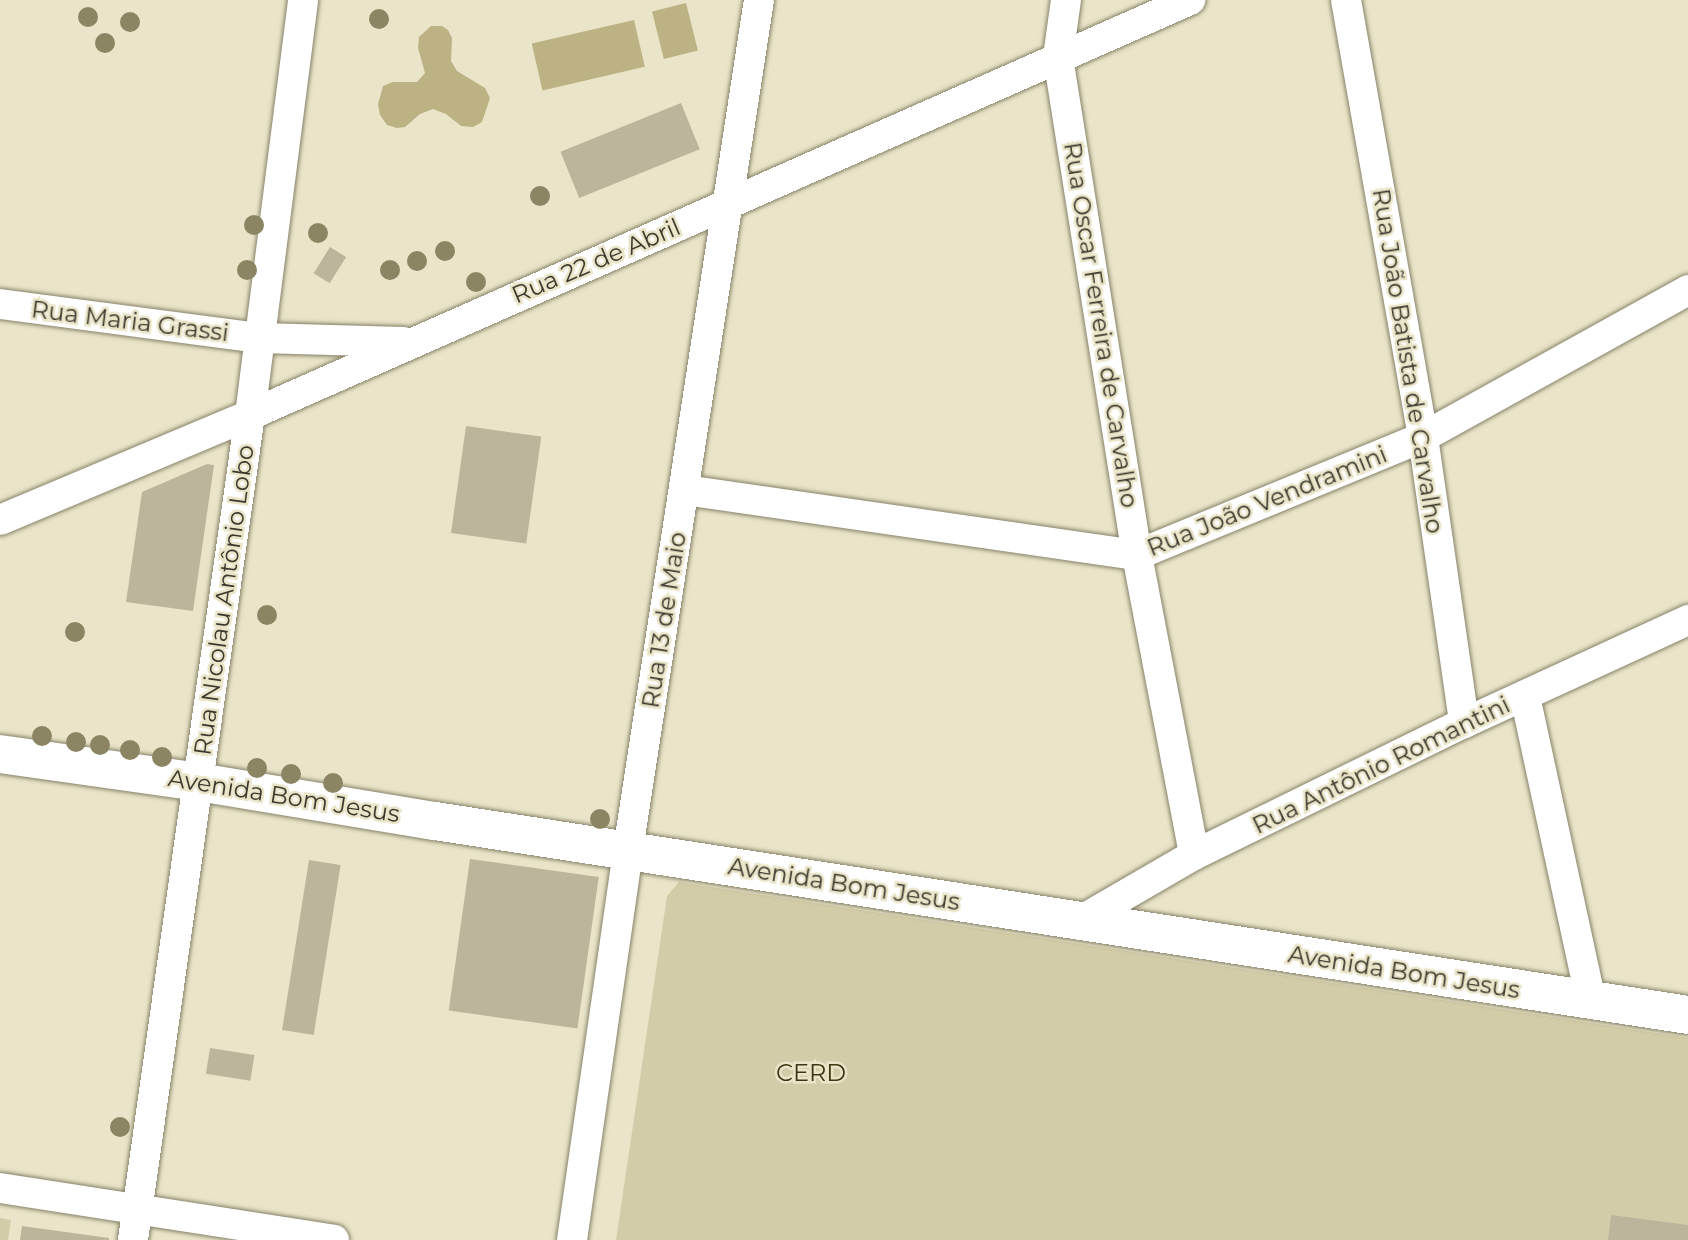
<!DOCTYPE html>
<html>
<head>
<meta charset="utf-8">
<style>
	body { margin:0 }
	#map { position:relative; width:1688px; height:1240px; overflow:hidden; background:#eae5c9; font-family:Montserrat,sans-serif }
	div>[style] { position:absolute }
	.green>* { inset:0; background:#d3cca8 }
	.water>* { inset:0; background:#bcb284; transform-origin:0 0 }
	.building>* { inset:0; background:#bbb69b; transform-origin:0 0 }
	.roads { filter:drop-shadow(0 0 2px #878269) drop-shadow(0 0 2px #878269) }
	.street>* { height:30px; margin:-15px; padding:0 15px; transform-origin:15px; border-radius:15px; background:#fff }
	.secondary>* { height:38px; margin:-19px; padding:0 19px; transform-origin:19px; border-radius:19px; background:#fff }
	.trees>* { width:20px; height:20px; margin:-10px; border-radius:50%; background:#8b8563 }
	span { translate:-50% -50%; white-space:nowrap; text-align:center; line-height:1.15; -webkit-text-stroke:5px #eae5c9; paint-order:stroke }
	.street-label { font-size:24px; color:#3b392e }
	.park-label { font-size:24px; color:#3d3610 }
</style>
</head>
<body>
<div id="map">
	<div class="green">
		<div style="clip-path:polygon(679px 882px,1688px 1038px,1688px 1240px,616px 1240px,667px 896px)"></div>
		<div style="clip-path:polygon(0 1218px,11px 1220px,8px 1240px,0 1240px)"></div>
	</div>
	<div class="water">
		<div style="left:686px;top:3px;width:49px;height:35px;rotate:76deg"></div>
		<div style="left:634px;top:20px;width:48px;height:105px;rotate:77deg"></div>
		<div style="clip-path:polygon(431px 26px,442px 26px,448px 30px,452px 38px,451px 61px,457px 71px,485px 88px,490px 98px,482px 122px,473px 127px,461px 126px,446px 114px,433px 109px,420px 114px,405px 127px,397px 128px,387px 125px,380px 115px,378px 104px,383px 86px,393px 82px,417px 82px,425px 73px,418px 48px,419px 37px)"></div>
	</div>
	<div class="building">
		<div style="left:681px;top:103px;width:50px;height:130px;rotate:68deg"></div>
		<div style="left:330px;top:247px;width:19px;height:31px;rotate:32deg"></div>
		<div style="left:466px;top:426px;width:76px;height:108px;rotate:8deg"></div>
		<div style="clip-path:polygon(207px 464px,214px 465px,193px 611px,126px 602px,142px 492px)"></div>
		<div style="left:470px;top:859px;width:130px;height:153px;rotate:8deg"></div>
		<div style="left:309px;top:860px;width:32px;height:172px;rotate:9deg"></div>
		<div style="left:210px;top:1048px;width:45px;height:26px;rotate:9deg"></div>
		<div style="clip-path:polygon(1611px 1215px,1688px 1225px,1688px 1240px,1608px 1240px)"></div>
		<div style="clip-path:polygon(22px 1226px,109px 1238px,109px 1240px,20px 1240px)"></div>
	</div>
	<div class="roads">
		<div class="street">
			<div style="left:1066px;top:0;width:58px;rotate:98deg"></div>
			<div style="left:1058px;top:57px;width:504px;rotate:80.99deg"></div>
			<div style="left:1137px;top:555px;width:305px;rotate:79.2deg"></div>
			<div style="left:1346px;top:0;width:444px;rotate:80deg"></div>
			<div style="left:1423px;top:437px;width:289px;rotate:81.8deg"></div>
			<div style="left:0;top:304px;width:262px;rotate:7.5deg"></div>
			<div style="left:260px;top:338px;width:143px;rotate:1.6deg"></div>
			<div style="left:685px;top:490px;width:457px;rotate:8.2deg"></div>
			<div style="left:1137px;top:555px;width:309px;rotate:-22.4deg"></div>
			<div style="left:1423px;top:437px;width:303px;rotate:-29deg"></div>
			<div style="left:0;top:520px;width:271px;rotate:-22.8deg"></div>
			<div style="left:250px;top:415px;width:1028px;rotate:-23.82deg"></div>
			<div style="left:1525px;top:696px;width:313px;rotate:77.8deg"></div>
			<div style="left:1080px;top:921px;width:132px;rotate:-30.1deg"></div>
			<div style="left:1194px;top:855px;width:301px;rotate:-26.1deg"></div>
			<div style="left:1464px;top:723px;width:247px;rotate:-24.7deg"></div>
			<div style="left:0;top:1188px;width:338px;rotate:8.8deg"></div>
			<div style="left:133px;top:1240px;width:833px;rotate:-81.93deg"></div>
			<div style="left:250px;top:415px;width:418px;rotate:-82.7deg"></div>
			<div style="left:572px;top:1240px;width:394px;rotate:-81.8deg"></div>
			<div style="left:628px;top:850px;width:860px;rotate:-81.24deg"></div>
		</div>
		<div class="secondary">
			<div style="left:0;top:754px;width:201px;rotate:8deg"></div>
			<div style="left:199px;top:782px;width:239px;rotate:9.4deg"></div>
			<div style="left:435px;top:821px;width:1268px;rotate:8.8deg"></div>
		</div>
	</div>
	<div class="trees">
		<div style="left:88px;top:17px"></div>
		<div style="left:379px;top:19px"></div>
		<div style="left:130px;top:22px"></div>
		<div style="left:105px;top:43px"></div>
		<div style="left:540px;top:196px"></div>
		<div style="left:254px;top:225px"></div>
		<div style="left:318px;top:233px"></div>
		<div style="left:445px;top:251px"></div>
		<div style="left:417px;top:261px"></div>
		<div style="left:247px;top:270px"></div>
		<div style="left:390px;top:270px"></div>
		<div style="left:476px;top:282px"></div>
		<div style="left:267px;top:615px"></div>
		<div style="left:75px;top:632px"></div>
		<div style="left:42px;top:736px"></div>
		<div style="left:76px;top:742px"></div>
		<div style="left:100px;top:745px"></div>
		<div style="left:130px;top:750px"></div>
		<div style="left:162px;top:757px"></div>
		<div style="left:257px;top:768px"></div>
		<div style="left:291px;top:774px"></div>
		<div style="left:333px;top:783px"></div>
		<div style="left:600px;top:819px"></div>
		<div style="left:120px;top:1127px"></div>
	</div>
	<div class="street-label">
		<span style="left:596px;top:261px;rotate:-23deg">Rua 22 de Abril</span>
		<span style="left:130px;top:321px;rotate:7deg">Rua Maria Grassi</span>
		<span style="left:1101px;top:325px;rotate:81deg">Rua Oscar Ferreira de Carvalho</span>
		<span style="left:1408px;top:361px;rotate:81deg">Rua João Batista de Carvalho</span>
		<span style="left:1267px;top:501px;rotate:-22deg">Rua João Vendramini</span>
		<span style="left:224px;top:600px;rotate:-82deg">Rua Nicolau Antônio Lobo</span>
		<span style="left:664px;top:620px;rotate:-81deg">Rua 13 de Maio</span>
		<span style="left:1381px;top:765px;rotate:-26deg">Rua Antônio Romantini</span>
		<span style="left:284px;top:796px;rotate:9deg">Avenida Bom Jesus</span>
		<span style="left:844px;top:884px;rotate:9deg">Avenida Bom Jesus</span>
		<span style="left:1404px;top:972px;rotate:9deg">Avenida Bom Jesus</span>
	</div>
	<div class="park-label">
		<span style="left:811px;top:1073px">CERD</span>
	</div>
</div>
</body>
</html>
